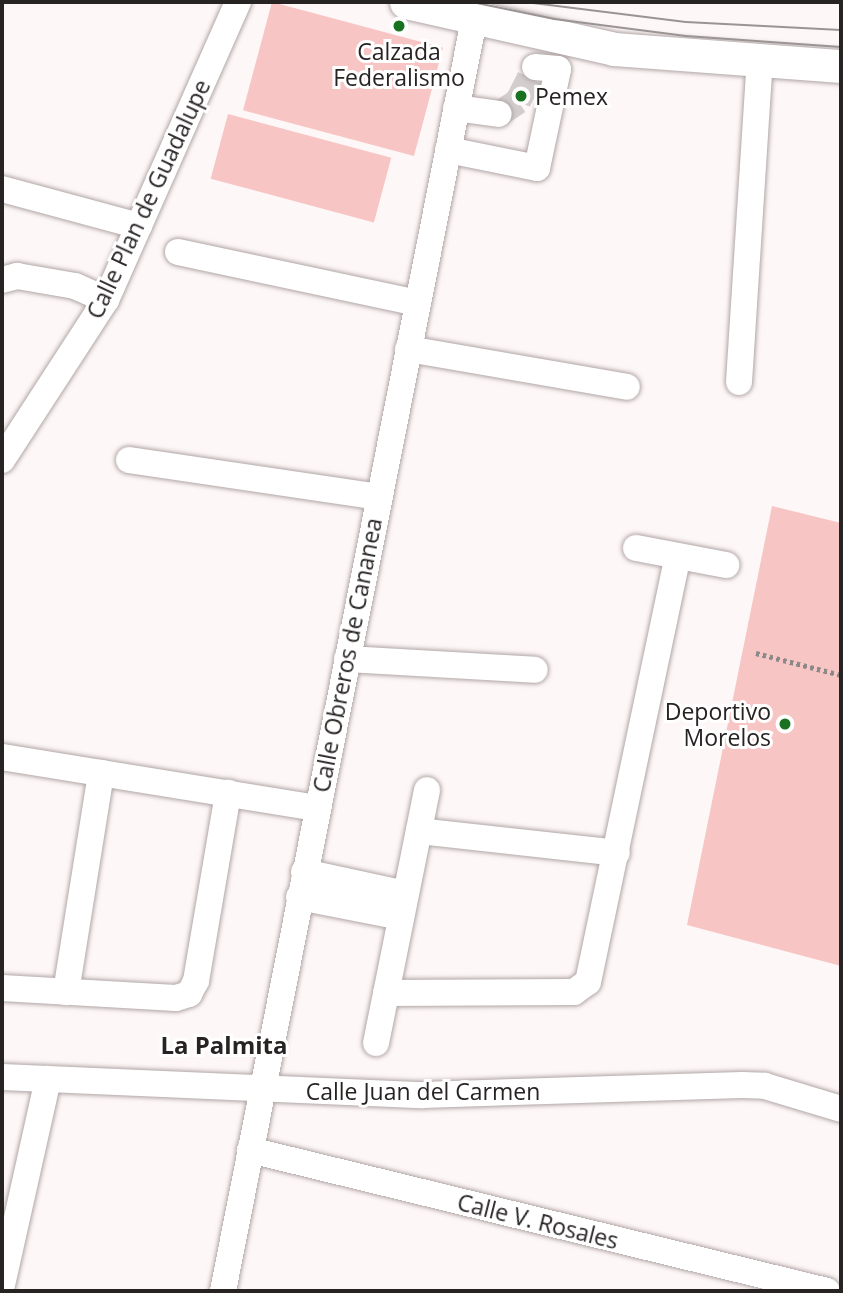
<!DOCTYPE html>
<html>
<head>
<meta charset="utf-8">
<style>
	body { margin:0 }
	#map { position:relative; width:843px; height:1293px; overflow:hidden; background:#fef7f7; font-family:"Open Sans",sans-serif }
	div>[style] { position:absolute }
	.green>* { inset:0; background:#f7c5c4; transform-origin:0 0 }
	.minor-tunnel>* { height:26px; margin-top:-13px; transform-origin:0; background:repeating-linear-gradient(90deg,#d3cdcd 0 26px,transparent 0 39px) }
	.path>* { height:4.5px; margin-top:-2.25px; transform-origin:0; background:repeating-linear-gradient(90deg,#8e8989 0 3.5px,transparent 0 7px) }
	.roads { filter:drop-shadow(0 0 2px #b1a6a6) drop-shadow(0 0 2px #b1a6a6) }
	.minor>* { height:26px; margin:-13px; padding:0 13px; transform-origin:13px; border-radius:13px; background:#fff }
	.major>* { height:33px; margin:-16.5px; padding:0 16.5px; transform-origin:16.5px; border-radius:16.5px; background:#fff }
	.tram>* { height:2px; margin:-1px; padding:0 1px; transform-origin:1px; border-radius:1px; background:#9a9494 }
	.dots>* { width:19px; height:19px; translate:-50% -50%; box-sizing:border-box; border:4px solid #fff; border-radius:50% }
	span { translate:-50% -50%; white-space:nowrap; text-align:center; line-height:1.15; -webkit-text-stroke:6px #fff; paint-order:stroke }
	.poi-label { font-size:23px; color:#272323 }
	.left { translate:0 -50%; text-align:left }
	.right { translate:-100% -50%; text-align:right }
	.street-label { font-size:23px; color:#272323 }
	.neighbourhood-label { font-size:24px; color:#272323; font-weight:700 }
	.frame { position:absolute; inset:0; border:4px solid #272323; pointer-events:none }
</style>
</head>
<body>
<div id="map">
	<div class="green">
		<div style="left:272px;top:2px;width:177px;height:112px;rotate:15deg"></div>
		<div style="left:228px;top:114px;width:169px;height:67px;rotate:15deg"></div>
		<div style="clip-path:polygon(772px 506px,841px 523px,841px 966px,687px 925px)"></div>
	</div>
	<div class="minor-tunnel">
		<div style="left:499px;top:114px;width:23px;rotate:-34deg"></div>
		<div style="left:518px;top:101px;width:28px;rotate:-63deg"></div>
	</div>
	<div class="path">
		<div style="left:756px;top:653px;width:88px;rotate:14.5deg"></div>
	</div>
	<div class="roads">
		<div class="minor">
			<div style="left:456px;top:108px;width:43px;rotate:7.9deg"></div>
			<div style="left:448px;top:150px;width:91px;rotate:11.4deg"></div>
			<div style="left:537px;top:168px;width:101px;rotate:-78deg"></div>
			<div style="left:558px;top:69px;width:23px;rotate:-175deg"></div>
			<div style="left:2px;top:189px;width:142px;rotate:15.1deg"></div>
			<div style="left:178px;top:252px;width:245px;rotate:12deg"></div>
			<div style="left:2px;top:280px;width:16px;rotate:-15deg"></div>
			<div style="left:17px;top:276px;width:59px;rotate:9.8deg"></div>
			<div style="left:75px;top:286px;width:34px;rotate:24deg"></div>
			<div style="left:408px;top:349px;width:222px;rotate:9.8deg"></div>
			<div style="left:739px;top:382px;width:322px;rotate:-86.3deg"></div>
			<div style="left:2px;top:460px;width:191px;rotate:-57deg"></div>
			<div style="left:106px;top:300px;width:326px;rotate:-66.1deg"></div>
			<div style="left:129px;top:460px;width:253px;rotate:8.4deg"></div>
			<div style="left:636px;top:548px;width:92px;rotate:10.7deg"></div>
			<div style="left:347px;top:659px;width:188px;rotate:3.3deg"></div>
			<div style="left:2px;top:757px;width:319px;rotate:9.2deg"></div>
			<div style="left:419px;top:831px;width:199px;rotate:6.3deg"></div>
			<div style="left:304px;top:872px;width:104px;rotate:12.2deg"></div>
			<div style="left:299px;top:897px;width:104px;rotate:11.1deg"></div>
			<div style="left:2px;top:988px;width:174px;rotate:3.3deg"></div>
			<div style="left:176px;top:998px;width:14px;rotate:-17deg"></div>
			<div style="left:189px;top:994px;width:15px;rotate:-62deg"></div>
			<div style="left:196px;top:981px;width:191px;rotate:-80.3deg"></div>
			<div style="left:66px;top:992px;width:222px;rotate:-80.9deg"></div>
			<div style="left:386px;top:993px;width:188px;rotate:-0.3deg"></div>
			<div style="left:574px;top:992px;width:17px;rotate:-36deg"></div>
			<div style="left:588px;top:982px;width:435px;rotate:-78.1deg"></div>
			<div style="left:376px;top:1043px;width:258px;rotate:-78.6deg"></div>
			<div style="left:2px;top:1077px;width:420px;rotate:2.5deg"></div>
			<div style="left:422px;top:1095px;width:320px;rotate:-1.8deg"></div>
			<div style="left:742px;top:1085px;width:23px;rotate:2deg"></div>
			<div style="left:765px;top:1086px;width:79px;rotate:16.8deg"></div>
			<div style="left:250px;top:1150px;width:594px;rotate:13.73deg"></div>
			<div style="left:2px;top:1285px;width:211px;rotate:-77.4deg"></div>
			<div style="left:223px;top:1291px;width:1296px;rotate:-78.83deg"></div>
		</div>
		<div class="major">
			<div style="left:406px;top:2px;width:213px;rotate:12.7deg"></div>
			<div style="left:614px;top:49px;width:228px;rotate:4.3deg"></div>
		</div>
	</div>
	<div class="tram">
		<div style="left:472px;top:2px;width:84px;rotate:11.7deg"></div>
		<div style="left:554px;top:19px;width:133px;rotate:7.3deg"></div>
		<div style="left:686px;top:36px;width:155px;rotate:4.1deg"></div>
		<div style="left:525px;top:2px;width:162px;rotate:7.1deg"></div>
		<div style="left:686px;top:22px;width:155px;rotate:3deg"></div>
	</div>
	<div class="dots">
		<div style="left:399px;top:26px;background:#19721f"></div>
		<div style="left:521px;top:96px;background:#19721f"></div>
		<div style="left:785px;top:724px;background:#19721f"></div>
	</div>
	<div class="poi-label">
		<span style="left:399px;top:64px">Calzada<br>Federalismo</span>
		<span class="left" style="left:535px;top:96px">Pemex</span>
		<span class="right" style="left:771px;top:724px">Deportivo<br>Morelos</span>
	</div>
	<div class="street-label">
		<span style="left:148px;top:199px;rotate:-65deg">Calle Plan de Guadalupe</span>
		<span style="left:347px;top:655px;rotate:-79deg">Calle Obreros de Cananea</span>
		<span style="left:423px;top:1091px">Calle Juan del Carmen</span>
		<span style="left:538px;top:1221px;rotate:14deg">Calle V. Rosales</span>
	</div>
	<div class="neighbourhood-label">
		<span style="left:224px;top:1045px">La Palmita</span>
	</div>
	<div class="frame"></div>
</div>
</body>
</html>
